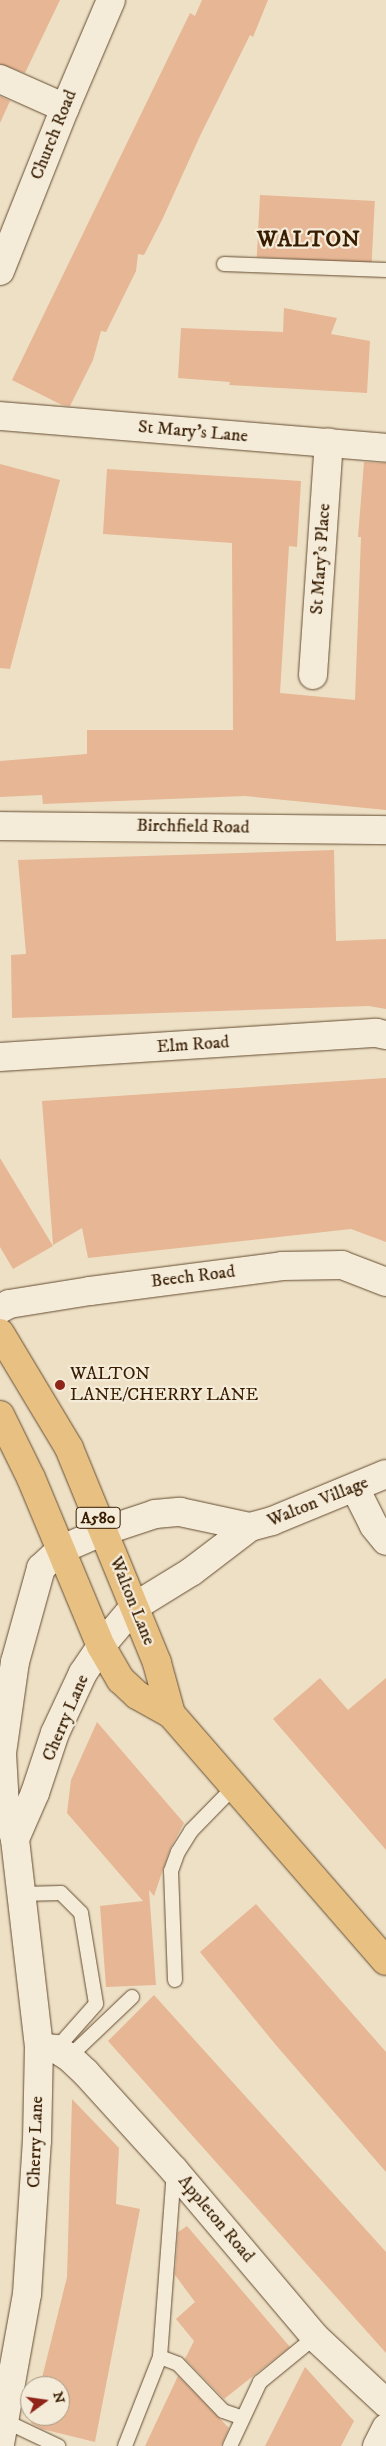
<!DOCTYPE html>
<html>
<head>
<meta charset="utf-8">
<style>
	body { margin:0 }
	#map { position:relative; width:386px; height:2446px; overflow:hidden; background:#eee0c5; font-family:"IM FELL DW Pica",serif }
	div>[style] { position:absolute }
	.building>* { inset:0; background:#e6b695; transform-origin:0 0 }
	.roads { filter:drop-shadow(0 0 1px #654d31) drop-shadow(0 0 1px #654d31) }
	.service>* { height:14px; margin:-7px; padding:0 7px; transform-origin:7px; border-radius:7px; background:#f4ebd9 }
	.minor>* { height:28px; margin:-14px; padding:0 14px; transform-origin:14px; border-radius:14px; background:#f4ebd9 }
	.trunk>* { height:28px; margin:-14px; padding:0 14px; transform-origin:14px; border-radius:14px; background:#e7c082 }
	.dots>* { width:14px; height:14px; translate:-50% -50%; box-sizing:border-box; border:2px solid #f4ebd9; border-radius:50% }
	span { translate:-50% -50%; white-space:nowrap; text-align:center; line-height:1.15; -webkit-text-stroke:4.5px #f4ebd9; paint-order:stroke }
	.shield-label span { padding:1px 4px; background:#f4ebd9; border:1px solid; border-radius:4px; -webkit-text-stroke-width:0 }
	.shield-label { font-size:16px; color:#371c00; font-weight:700 }
	.street-label { font-size:18px; color:#371c00 }
	.poi-label { font-size:18px; color:#371c00 }
	.left { translate:0 -50%; text-align:left }
	.district-label { font-size:22px; color:#371c00; font-weight:700; letter-spacing:1px }
	.north { position:absolute; left:20px; top:2376px; width:50px; height:50px; box-sizing:border-box; background:#f4ebd9; border:1px solid #a89882; border-radius:50%; rotate:76deg; font-size:14px; font-weight:700; line-height:20px; text-align:center; color:#371c00 }
	.north::after { content:''; display:block; margin:auto; width:18px; height:22px; background:#8f2418; clip-path:polygon(50% 0,100% 100%,50% 72%,0 100%) }
</style>
</head>
<body>
<div id="map">
	<div class="building">
		<div style="clip-path:polygon(0 0,60px 0,25px 73px,0 64px)"></div>
		<div style="clip-path:polygon(202px 0,268px 0,253px 37px,250px 35px,200px 136px,162px 220px,144px 255px,138px 254px,136px 271px,106px 332px,101px 331px,93px 360px,70px 406px,62px 405px,12px 380px,190px 13px,195px 16px)"></div>
		<div style="clip-path:polygon(0 96px,10px 101px,0 123px)"></div>
		<div style="left:260px;top:195px;width:115px;height:62px;rotate:3deg"></div>
		<div style="clip-path:polygon(284px 308px,337px 318px,331px 334px,370px 341px,367px 393px,229px 385px,230px 382px,178px 378px,181px 328px,283px 332px)"></div>
		<div style="clip-path:polygon(364px 462px,386px 463px,386px 810px,245px 796px,43px 804px,42px 795px,0 797px,0 761px,87px 754px,87px 730px,233px 730px,232px 543px,103px 534px,107px 469px,301px 481px,297px 547px,289px 546px,280px 693px,355px 700px,361px 537px,358px 537px)"></div>
		<div style="clip-path:polygon(0 464px,60px 480px,10px 669px,0 668px)"></div>
		<div style="clip-path:polygon(334px 850px,336px 941px,386px 939px,386px 1009px,369px 1006px,12px 1018px,11px 955px,26px 954px,18px 860px)"></div>
		<div style="clip-path:polygon(386px 1078px,386px 1242px,351px 1229px,88px 1258px,82px 1228px,53px 1245px,42px 1101px)"></div>
		<div style="clip-path:polygon(0 1158px,53px 1246px,13px 1269px,0 1247px)"></div>
		<div style="clip-path:polygon(320px 1678px,348px 1710px,386px 1678px,386px 1850px,273px 1719px)"></div>
		<div style="clip-path:polygon(97px 1722px,184px 1823px,170px 1849px,154px 1896px,149px 1890px,156px 1985px,106px 1987px,100px 1906px,143px 1901px,67px 1813px,71px 1780px)"></div>
		<div style="clip-path:polygon(256px 1904px,386px 2052px,386px 2172px,275px 2044px,200px 1952px)"></div>
		<div style="clip-path:polygon(154px 1995px,386px 2252px,386px 2353px,108px 2041px)"></div>
		<div style="clip-path:polygon(72px 2099px,119px 2148px,116px 2204px,140px 2209px,95px 2442px,42px 2429px,31px 2423px,33px 2416px,60px 2416px,60px 2386px,40px 2386px,67px 2277px)"></div>
		<div style="clip-path:polygon(187px 2226px,290px 2347px,224px 2399px,185px 2359px,194px 2341px,176px 2319px,195px 2302px,175px 2275px,178px 2232px)"></div>
		<div style="clip-path:polygon(305px 2367px,354px 2421px,341px 2446px,265px 2446px)"></div>
		<div style="clip-path:polygon(178px 2376px,229px 2428px,221px 2446px,145px 2446px)"></div>
	</div>
	<div class="roads">
		<div class="service">
			<div style="left:224px;top:264px;width:162px;rotate:2.1deg"></div>
			<div style="left:21px;top:1894px;width:40px;rotate:-1.4deg"></div>
			<div style="left:61px;top:1893px;width:28px;rotate:45deg"></div>
			<div style="left:81px;top:1913px;width:92px;rotate:80.6deg"></div>
			<div style="left:96px;top:2004px;width:60px;rotate:131.6deg"></div>
			<div style="left:175px;top:1980px;width:109px;rotate:-92.1deg"></div>
			<div style="left:171px;top:1871px;width:20px;rotate:-70deg"></div>
			<div style="left:178px;top:1852px;width:25px;rotate:-58deg"></div>
			<div style="left:191px;top:1831px;width:62px;rotate:-45.7deg"></div>
			<div style="left:69px;top:2057px;width:87px;rotate:-43.6deg"></div>
			<div style="left:160px;top:2357px;width:19px;rotate:21deg"></div>
			<div style="left:178px;top:2364px;width:65px;rotate:46.2deg"></div>
			<div style="left:223px;top:2411px;width:21px;rotate:19deg"></div>
			<div style="left:5px;top:2421px;width:59px;rotate:25.3deg"></div>
			<div style="left:125px;top:2446px;width:96px;rotate:-68.5deg"></div>
			<div style="left:160px;top:2357px;width:187px;rotate:-85.7deg"></div>
			<div style="left:230px;top:2446px;width:71px;rotate:-64.9deg"></div>
			<div style="left:260px;top:2382px;width:71px;rotate:-39.3deg"></div>
		</div>
		<div class="minor">
			<div style="left:0;top:79px;width:71px;rotate:24deg"></div>
			<div style="left:0;top:271px;width:175px;rotate:-68.3deg"></div>
			<div style="left:65px;top:108px;width:117px;rotate:-66.9deg"></div>
			<div style="left:0;top:416px;width:387px;rotate:4.7deg"></div>
			<div style="left:313px;top:675px;width:233px;rotate:-86.1deg"></div>
			<div style="left:0;top:826px;width:386px;rotate:0.6deg"></div>
			<div style="left:0;top:1057px;width:377px;rotate:-3.7deg"></div>
			<div style="left:376px;top:1033px;width:10px;rotate:11deg"></div>
			<div style="left:0;top:1309px;width:10px;rotate:-29deg"></div>
			<div style="left:9px;top:1304px;width:82px;rotate:-9.1deg"></div>
			<div style="left:90px;top:1291px;width:194px;rotate:-7.4deg"></div>
			<div style="left:282px;top:1266px;width:60px;rotate:-1deg"></div>
			<div style="left:342px;top:1265px;width:47px;rotate:21.1deg"></div>
			<div style="left:355px;top:1488px;width:42px;rotate:63.4deg"></div>
			<div style="left:374px;top:1526px;width:19px;rotate:51deg"></div>
			<div style="left:15px;top:1839px;width:50px;rotate:-66.5deg"></div>
			<div style="left:35px;top:1793px;width:63px;rotate:-71.6deg"></div>
			<div style="left:55px;top:1733px;width:66px;rotate:-65deg"></div>
			<div style="left:83px;top:1673px;width:32px;rotate:-56deg"></div>
			<div style="left:101px;top:1646px;width:51px;rotate:-49.8deg"></div>
			<div style="left:134px;top:1607px;width:67px;rotate:-31.6deg"></div>
			<div style="left:191px;top:1572px;width:74px;rotate:-37.3deg"></div>
			<div style="left:250px;top:1527px;width:23px;rotate:-15deg"></div>
			<div style="left:272px;top:1521px;width:123px;rotate:-22.4deg"></div>
			<div style="left:39px;top:2047px;width:17px;rotate:7deg"></div>
			<div style="left:56px;top:2049px;width:15px;rotate:32deg"></div>
			<div style="left:69px;top:2057px;width:23px;rotate:43deg"></div>
			<div style="left:86px;top:2073px;width:131px;rotate:47.8deg"></div>
			<div style="left:174px;top:2170px;width:219px;rotate:49.8deg"></div>
			<div style="left:315px;top:2337px;width:97px;rotate:42.9deg"></div>
			<div style="left:0;top:2444px;width:152px;rotate:-79.8deg"></div>
			<div style="left:27px;top:2294px;width:153px;rotate:-86.3deg"></div>
			<div style="left:37px;top:2141px;width:94px;rotate:-88.8deg"></div>
			<div style="left:39px;top:2047px;width:209px;rotate:-96.6deg"></div>
			<div style="left:15px;top:1839px;width:34px;rotate:-107deg"></div>
			<div style="left:5px;top:1807px;width:54px;rotate:-93.2deg"></div>
			<div style="left:2px;top:1753px;width:92px;rotate:-81.9deg"></div>
			<div style="left:15px;top:1662px;width:98px;rotate:-74.5deg"></div>
			<div style="left:41px;top:1568px;width:26px;rotate:-43deg"></div>
			<div style="left:60px;top:1550px;width:48px;rotate:-23.4deg"></div>
			<div style="left:104px;top:1531px;width:54px;rotate:-18.4deg"></div>
			<div style="left:155px;top:1514px;width:25px;rotate:-5deg"></div>
			<div style="left:180px;top:1512px;width:72px;rotate:12.1deg"></div>
			<div style="left:377px;top:2446px;width:20px;rotate:-63deg"></div>
		</div>
		<div class="trunk">
			<div style="left:0;top:1333px;width:134px;rotate:59deg"></div>
			<div style="left:69px;top:1448px;width:232px;rotate:67.7deg"></div>
			<div style="left:157px;top:1663px;width:53px;rotate:74.6deg"></div>
			<div style="left:0;top:1415px;width:70px;rotate:63.8deg"></div>
			<div style="left:31px;top:1478px;width:182px;rotate:67.4deg"></div>
			<div style="left:101px;top:1646px;width:39px;rotate:60deg"></div>
			<div style="left:121px;top:1680px;width:22px;rotate:43deg"></div>
			<div style="left:137px;top:1695px;width:39px;rotate:29deg"></div>
			<div style="left:171px;top:1714px;width:327px;rotate:49deg"></div>
		</div>
	</div>
	<div class="dots">
		<div style="left:60px;top:1385px;background:#8f2418"></div>
	</div>
	<div class="shield-label">
		<span style="left:98px;top:1518px">A580</span>
	</div>
	<div class="street-label">
		<span style="left:54px;top:135px;rotate:-68deg">Church Road</span>
		<span style="left:193px;top:432px;rotate:5deg">St Mary's Lane</span>
		<span style="left:321px;top:559px;rotate:-86deg">St Mary's Place</span>
		<span style="left:193px;top:827px;rotate:1deg">Birchfield Road</span>
		<span style="left:193px;top:1045px;rotate:-4deg">Elm Road</span>
		<span style="left:193px;top:1277px;rotate:-7deg">Beech Road</span>
		<span style="left:318px;top:1502px;rotate:-22deg">Walton Village</span>
		<span style="left:132px;top:1601px;rotate:68deg">Walton Lane</span>
		<span style="left:66px;top:1718px;rotate:-67deg">Cherry Lane</span>
		<span style="left:36px;top:2142px;rotate:-88deg">Cherry Lane</span>
		<span style="left:216px;top:2219px;rotate:50deg">Appleton Road</span>
	</div>
	<div class="poi-label">
		<span class="left" style="left:70px;top:1385px">WALTON<br>LANE/CHERRY LANE</span>
	</div>
	<div class="district-label">
		<span style="left:309px;top:240px">WALTON</span>
	</div>
	<div class="north">N</div>
</div>
</body>
</html>
